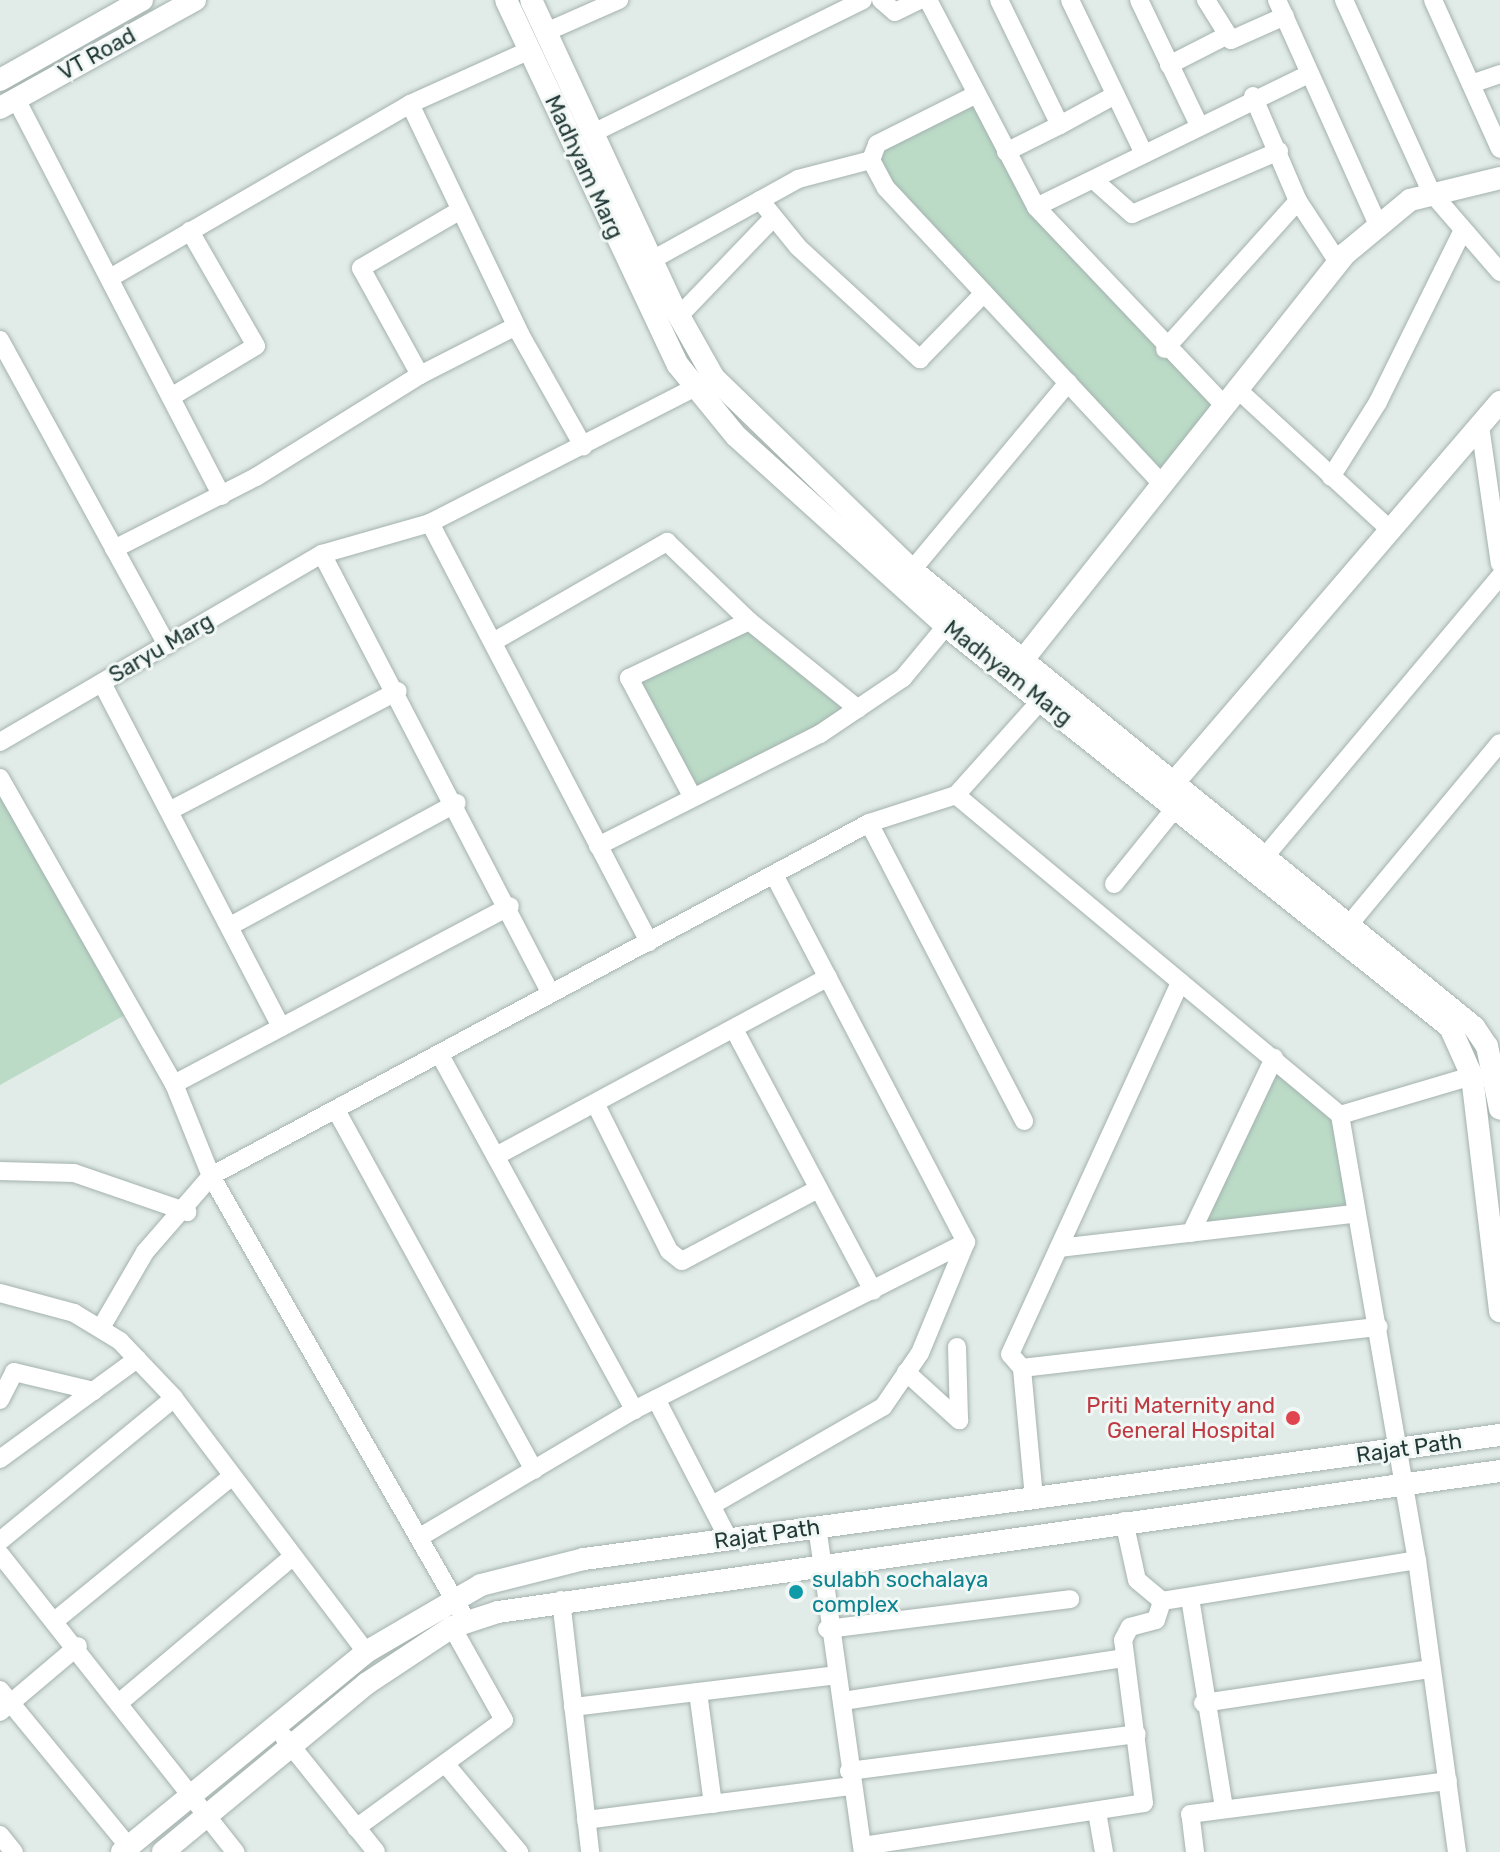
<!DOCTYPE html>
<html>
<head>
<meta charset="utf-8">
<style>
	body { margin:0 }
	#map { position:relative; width:1500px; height:1852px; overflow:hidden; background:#e1ebe7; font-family:Rubik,sans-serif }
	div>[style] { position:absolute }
	.green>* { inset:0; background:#bbdbc7 }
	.roads { filter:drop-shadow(0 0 2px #a4b2af) drop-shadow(0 0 2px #a4b2af) }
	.minor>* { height:18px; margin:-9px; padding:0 9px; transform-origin:9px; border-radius:9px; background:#fff }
	.tertiary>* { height:22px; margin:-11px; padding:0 11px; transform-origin:11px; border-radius:11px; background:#fff }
	.dots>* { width:22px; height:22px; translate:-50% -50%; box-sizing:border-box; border:4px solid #f1f7f5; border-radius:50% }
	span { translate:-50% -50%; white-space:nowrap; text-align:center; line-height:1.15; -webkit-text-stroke:6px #f1f7f5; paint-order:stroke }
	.street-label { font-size:22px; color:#223a37 }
	.health-label { font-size:22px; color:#be3a42 }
	.right { translate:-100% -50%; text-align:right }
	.culture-label { font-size:22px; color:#0d838f }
	.left { translate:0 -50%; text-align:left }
</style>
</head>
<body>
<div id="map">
	<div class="green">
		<div style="clip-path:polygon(972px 88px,1036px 207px,1223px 404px,1162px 484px,886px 188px,877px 144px)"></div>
		<div style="clip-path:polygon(749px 621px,858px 709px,691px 794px,629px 678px)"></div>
		<div style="clip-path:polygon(0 778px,132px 1011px,0 1085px)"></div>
		<div style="clip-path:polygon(1274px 1058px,1340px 1115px,1351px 1214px,1191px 1233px)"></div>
	</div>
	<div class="roads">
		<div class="minor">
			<div style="left:881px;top:0;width:18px;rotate:41deg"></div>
			<div style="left:895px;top:12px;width:28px;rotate:-26deg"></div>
			<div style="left:928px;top:0;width:233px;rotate:62.4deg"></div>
			<div style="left:1036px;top:207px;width:272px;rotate:46.5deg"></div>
			<div style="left:999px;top:0;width:139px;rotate:64deg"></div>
			<div style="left:1060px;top:125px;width:63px;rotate:-28.6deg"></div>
			<div style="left:1070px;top:0;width:169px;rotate:64.3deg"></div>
			<div style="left:1139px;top:0;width:136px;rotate:64.4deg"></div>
			<div style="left:1206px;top:0;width:47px;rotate:58deg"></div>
			<div style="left:1231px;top:40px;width:59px;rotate:-24deg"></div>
			<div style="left:1277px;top:0;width:247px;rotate:65.8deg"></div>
			<div style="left:1344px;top:0;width:211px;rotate:65.6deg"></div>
			<div style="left:1431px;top:192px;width:106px;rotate:49.2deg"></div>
			<div style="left:1433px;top:0;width:163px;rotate:65.8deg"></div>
			<div style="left:546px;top:32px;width:80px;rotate:-23.7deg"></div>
			<div style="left:530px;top:50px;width:132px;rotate:155.8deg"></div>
			<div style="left:410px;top:104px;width:255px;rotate:64.4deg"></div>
			<div style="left:520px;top:334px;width:129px;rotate:60.6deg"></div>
			<div style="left:1169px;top:65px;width:62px;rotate:-27deg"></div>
			<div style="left:1471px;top:84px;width:31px;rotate:-19deg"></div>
			<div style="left:1253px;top:96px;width:114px;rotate:66.8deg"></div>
			<div style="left:1298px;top:201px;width:73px;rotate:56.7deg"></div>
			<div style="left:16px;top:99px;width:447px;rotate:62.6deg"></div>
			<div style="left:591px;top:134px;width:303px;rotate:-26.2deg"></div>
			<div style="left:1006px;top:152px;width:60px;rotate:-26.6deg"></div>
			<div style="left:871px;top:160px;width:32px;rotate:62deg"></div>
			<div style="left:886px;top:188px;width:405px;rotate:47deg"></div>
			<div style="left:871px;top:160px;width:17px;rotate:-69deg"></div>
			<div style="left:877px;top:144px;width:110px;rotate:-26.6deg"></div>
			<div style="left:1095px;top:181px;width:50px;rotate:41.7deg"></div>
			<div style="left:1132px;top:214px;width:160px;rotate:-23.2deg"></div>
			<div style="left:760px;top:200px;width:60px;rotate:51deg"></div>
			<div style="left:798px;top:247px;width:166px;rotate:42.6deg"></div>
			<div style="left:920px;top:359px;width:92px;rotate:-45.9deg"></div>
			<div style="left:1036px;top:207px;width:304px;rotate:-26deg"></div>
			<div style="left:652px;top:260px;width:167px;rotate:-29deg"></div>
			<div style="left:798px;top:179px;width:75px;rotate:-14.6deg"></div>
			<div style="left:110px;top:278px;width:347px;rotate:-30.1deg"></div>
			<div style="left:680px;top:315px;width:133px;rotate:-46.2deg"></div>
			<div style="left:0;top:340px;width:348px;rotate:61.3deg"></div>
			<div style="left:1165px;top:349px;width:199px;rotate:-48.1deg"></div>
			<div style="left:420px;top:375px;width:108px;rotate:-27deg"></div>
			<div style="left:1236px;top:388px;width:207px;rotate:42.6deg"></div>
			<div style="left:171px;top:397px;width:99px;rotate:-31deg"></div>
			<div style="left:256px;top:346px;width:133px;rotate:-119.9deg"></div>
			<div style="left:1480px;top:426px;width:139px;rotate:81.8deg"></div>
			<div style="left:1331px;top:477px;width:89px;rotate:-57.9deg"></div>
			<div style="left:1378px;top:402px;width:187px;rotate:-63.7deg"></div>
			<div style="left:430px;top:523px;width:473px;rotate:62.4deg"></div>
			<div style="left:114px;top:549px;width:159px;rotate:-26.9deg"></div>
			<div style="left:256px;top:477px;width:193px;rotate:-31.9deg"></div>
			<div style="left:420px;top:375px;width:122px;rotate:-118.9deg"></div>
			<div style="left:361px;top:268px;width:113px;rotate:-30.2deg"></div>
			<div style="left:322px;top:554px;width:495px;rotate:62.5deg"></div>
			<div style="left:912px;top:570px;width:244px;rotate:-50.2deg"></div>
			<div style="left:749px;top:621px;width:140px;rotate:38.9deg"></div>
			<div style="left:493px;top:642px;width:201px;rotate:-29.9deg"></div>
			<div style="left:667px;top:542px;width:114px;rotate:43.9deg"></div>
			<div style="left:749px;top:621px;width:133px;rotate:154.6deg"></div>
			<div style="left:629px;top:678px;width:132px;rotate:61.9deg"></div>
			<div style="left:102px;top:683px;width:388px;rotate:62.5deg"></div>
			<div style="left:0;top:742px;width:373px;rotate:-30.3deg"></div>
			<div style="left:322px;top:554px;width:112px;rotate:-16deg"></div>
			<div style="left:430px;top:523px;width:312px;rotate:-27.1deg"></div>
			<div style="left:0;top:778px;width:352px;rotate:60.4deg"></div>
			<div style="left:174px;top:1084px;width:99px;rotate:68.1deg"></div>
			<div style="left:211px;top:1176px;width:514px;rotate:60.14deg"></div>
			<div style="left:956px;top:795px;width:500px;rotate:39.8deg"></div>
			<div style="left:1340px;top:1115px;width:452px;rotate:80.2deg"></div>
			<div style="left:1417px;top:1560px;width:295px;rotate:82.2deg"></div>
			<div style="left:171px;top:810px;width:256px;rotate:-27.7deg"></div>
			<div style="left:869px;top:823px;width:336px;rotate:62.5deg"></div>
			<div style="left:598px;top:846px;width:249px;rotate:-26.8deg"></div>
			<div style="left:820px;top:734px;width:100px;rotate:-34deg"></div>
			<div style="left:903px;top:678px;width:67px;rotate:-50.4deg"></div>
			<div style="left:1267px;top:854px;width:363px;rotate:-50deg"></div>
			<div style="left:1114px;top:884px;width:97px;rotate:-51.2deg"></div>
			<div style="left:1352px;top:921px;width:231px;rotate:-50.3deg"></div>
			<div style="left:230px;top:926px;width:258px;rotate:-28.5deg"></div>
			<div style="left:736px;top:1033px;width:292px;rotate:62deg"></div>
			<div style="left:440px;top:1055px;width:405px;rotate:61.3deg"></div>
			<div style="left:174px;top:1084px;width:380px;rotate:-27.9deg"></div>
			<div style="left:596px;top:1105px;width:163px;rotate:63.4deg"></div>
			<div style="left:669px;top:1251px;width:16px;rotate:38deg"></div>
			<div style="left:682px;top:1261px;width:154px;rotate:-27.9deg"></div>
			<div style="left:336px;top:1110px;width:411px;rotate:61.2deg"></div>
			<div style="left:1340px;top:1115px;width:138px;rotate:-16.5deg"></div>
			<div style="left:496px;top:1156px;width:377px;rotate:-28.3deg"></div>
			<div style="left:0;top:1171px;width:74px;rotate:1.5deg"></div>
			<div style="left:74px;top:1173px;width:120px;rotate:19deg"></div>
			<div style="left:1191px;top:1233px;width:194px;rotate:-64.6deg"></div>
			<div style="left:1059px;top:1248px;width:294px;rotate:-6.6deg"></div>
			<div style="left:0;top:1293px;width:77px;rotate:15.1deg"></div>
			<div style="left:74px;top:1313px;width:54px;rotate:31.3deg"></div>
			<div style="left:120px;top:1341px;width:79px;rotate:46.5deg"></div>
			<div style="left:174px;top:1398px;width:318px;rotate:52.9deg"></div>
			<div style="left:102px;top:1326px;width:86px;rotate:-59.8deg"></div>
			<div style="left:145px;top:1252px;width:101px;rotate:-49deg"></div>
			<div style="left:211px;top:1176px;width:747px;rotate:-28.21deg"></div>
			<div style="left:869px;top:823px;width:91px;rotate:-17.8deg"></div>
			<div style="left:956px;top:795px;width:130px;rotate:-48.1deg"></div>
			<div style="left:957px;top:1347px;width:73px;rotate:88.4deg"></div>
			<div style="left:1022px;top:1368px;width:359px;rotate:-6.6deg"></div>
			<div style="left:906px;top:1372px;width:72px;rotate:42.2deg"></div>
			<div style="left:656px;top:1399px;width:159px;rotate:62.6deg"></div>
			<div style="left:0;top:1400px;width:31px;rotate:-63deg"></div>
			<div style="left:14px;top:1372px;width:82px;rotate:13.4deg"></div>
			<div style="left:0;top:1459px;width:170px;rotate:-36.1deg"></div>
			<div style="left:1034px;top:1498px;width:131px;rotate:-95.3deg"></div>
			<div style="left:1022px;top:1368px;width:18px;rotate:-131deg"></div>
			<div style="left:1010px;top:1354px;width:409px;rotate:-65.4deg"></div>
			<div style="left:714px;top:1504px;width:195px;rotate:-29.9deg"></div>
			<div style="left:883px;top:1407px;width:65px;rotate:-55.6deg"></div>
			<div style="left:920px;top:1353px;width:120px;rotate:-67.5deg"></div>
			<div style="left:966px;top:1242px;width:413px;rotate:-117.6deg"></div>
			<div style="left:1124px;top:1521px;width:60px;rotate:77.6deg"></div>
			<div style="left:1137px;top:1580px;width:33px;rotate:40deg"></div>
			<div style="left:1162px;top:1601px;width:258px;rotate:-9.1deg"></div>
			<div style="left:817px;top:1526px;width:329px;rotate:82deg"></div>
			<div style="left:420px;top:1537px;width:249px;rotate:-30.7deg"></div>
			<div style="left:634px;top:1410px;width:372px;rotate:-26.8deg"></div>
			<div style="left:0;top:1541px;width:225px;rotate:-39.4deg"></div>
			<div style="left:0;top:1554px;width:380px;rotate:51.7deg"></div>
			<div style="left:1190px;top:1598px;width:212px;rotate:80.8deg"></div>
			<div style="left:561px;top:1600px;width:254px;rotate:83.4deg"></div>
			<div style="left:57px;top:1619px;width:223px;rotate:-39.2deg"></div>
			<div style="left:827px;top:1629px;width:245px;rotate:-7deg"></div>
			<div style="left:0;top:1690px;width:203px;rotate:50.6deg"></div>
			<div style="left:698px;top:1692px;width:113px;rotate:82.4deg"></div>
			<div style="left:843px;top:1701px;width:285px;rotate:-8.7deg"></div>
			<div style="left:120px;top:1702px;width:225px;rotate:-40.1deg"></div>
			<div style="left:1203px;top:1703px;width:230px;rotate:-8.5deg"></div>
			<div style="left:573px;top:1707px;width:266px;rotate:-6.9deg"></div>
			<div style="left:0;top:1712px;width:102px;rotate:-40.2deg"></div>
			<div style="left:284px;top:1737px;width:147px;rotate:51.3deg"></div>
			<div style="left:448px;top:1767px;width:111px;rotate:50.1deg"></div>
			<div style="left:849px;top:1771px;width:290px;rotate:-7.3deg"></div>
			<div style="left:1097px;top:1812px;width:41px;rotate:80.1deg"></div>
			<div style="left:586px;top:1820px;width:267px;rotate:-7.3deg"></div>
			<div style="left:356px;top:1828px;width:183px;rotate:-36.1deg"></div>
			<div style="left:504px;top:1720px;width:107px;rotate:-119.2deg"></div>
			<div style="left:0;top:1835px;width:22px;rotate:51deg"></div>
			<div style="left:863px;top:1846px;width:284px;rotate:-8.7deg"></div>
			<div style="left:1144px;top:1803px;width:164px;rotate:-97.3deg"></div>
			<div style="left:1123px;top:1640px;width:15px;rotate:-62deg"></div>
			<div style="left:1130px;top:1627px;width:27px;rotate:-15deg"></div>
			<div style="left:1156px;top:1620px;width:20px;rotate:-72deg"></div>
			<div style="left:1195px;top:1852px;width:38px;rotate:-97deg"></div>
			<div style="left:1190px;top:1814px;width:260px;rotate:-7.3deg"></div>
		</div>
		<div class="tertiary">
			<div style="left:506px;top:0;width:403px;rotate:64.8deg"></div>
			<div style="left:678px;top:365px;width:92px;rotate:50.8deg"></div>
			<div style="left:736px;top:436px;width:283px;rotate:42.1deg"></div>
			<div style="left:946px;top:626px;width:644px;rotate:38.51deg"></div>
			<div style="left:1450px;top:1027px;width:54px;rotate:65.8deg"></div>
			<div style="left:1472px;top:1076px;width:237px;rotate:83.2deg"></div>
			<div style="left:531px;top:0;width:331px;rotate:65.1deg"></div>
			<div style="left:670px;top:300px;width:90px;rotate:60.6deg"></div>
			<div style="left:714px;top:378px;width:276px;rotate:44.1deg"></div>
			<div style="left:912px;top:570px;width:724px;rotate:39.12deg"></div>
			<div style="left:1474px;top:1027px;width:23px;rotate:56deg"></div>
			<div style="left:1487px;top:1046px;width:64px;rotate:78.3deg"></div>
			<div style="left:0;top:80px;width:163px;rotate:-29.4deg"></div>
			<div style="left:0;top:108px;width:223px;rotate:-29deg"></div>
			<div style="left:1022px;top:661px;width:520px;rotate:-51.56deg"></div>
			<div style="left:1345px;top:254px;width:85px;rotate:-39.7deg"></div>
			<div style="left:1410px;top:200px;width:93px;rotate:-13.7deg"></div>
			<div style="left:1165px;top:793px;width:515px;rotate:-49.41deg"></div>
			<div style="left:122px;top:1852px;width:315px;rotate:-39.3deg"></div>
			<div style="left:366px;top:1652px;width:133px;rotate:-30.2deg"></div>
			<div style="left:481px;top:1585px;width:106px;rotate:-14.2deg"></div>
			<div style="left:584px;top:1559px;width:924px;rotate:-7.71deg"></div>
			<div style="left:163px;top:1852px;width:264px;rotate:-39.6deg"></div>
			<div style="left:366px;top:1684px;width:103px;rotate:-33.5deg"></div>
			<div style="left:452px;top:1627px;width:48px;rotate:-18.1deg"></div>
			<div style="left:498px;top:1612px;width:1012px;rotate:-8.01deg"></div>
		</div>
	</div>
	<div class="dots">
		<div style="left:1293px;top:1418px;background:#e0444e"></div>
		<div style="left:796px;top:1592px;background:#0f9aa8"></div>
	</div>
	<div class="street-label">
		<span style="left:97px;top:54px;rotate:-29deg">VT Road</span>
		<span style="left:584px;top:167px;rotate:65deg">Madhyam Marg</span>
		<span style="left:161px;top:648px;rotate:-30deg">Saryu Marg</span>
		<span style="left:1008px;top:673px;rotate:38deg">Madhyam Marg</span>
		<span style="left:1409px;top:1448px;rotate:-8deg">Rajat Path</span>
		<span style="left:767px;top:1534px;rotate:-8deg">Rajat Path</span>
	</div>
	<div class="health-label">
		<span class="right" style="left:1275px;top:1418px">Priti Maternity and<br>General Hospital</span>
	</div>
	<div class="culture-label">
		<span class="left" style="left:812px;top:1592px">sulabh sochalaya<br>complex</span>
	</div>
</div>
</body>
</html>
